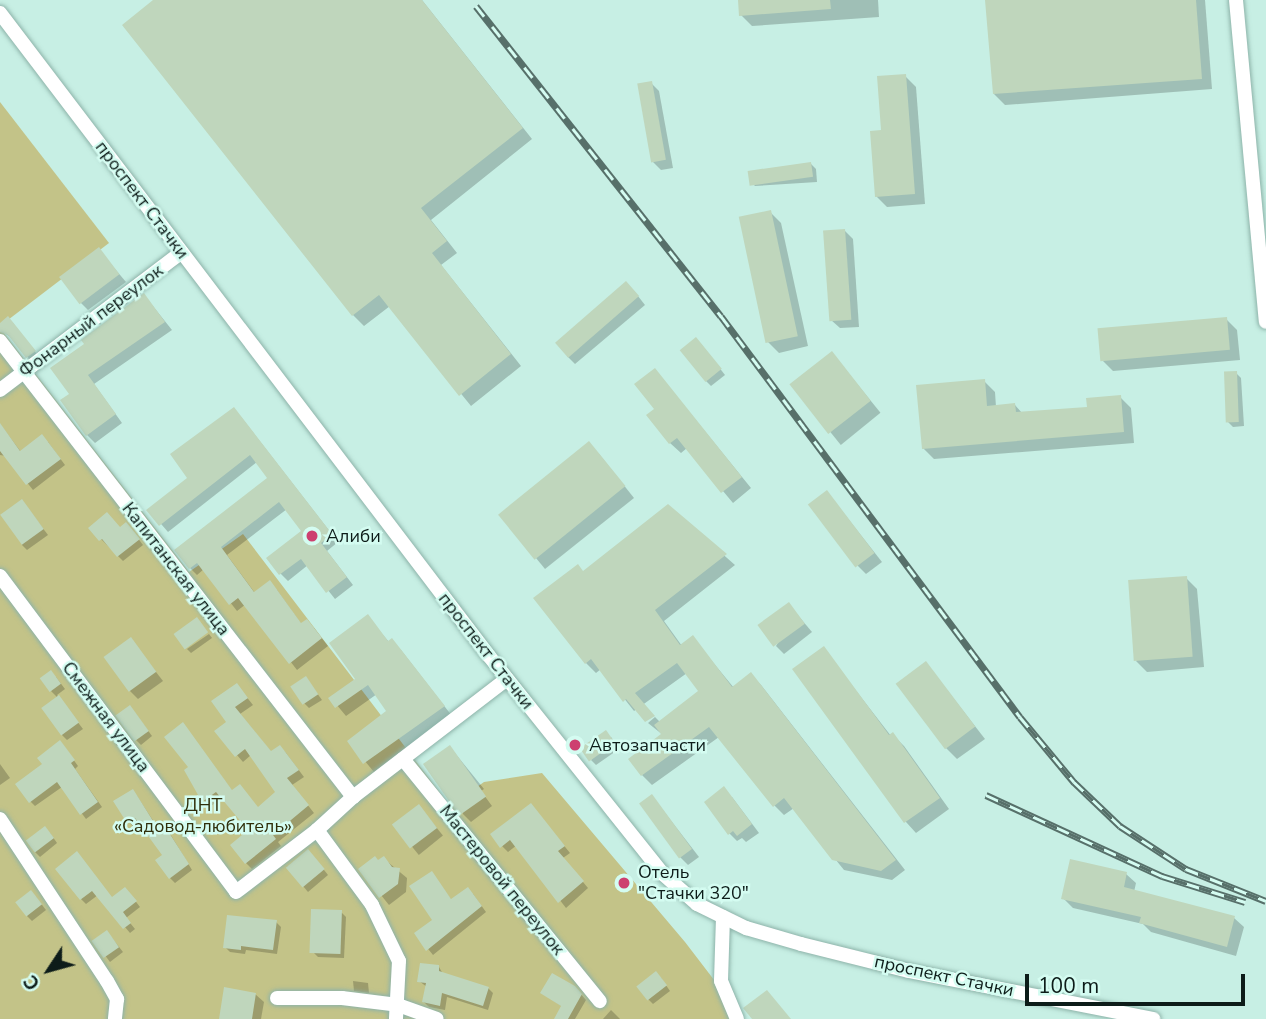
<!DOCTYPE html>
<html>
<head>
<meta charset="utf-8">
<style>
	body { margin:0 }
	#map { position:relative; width:1266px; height:1019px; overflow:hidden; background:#c7efe4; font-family:"Nunito Sans",sans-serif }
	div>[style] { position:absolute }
	.green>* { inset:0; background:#c3c388 }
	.shadow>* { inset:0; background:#0003; transform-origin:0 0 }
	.building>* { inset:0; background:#bfd6bc; transform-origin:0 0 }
	.roads { filter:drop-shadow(0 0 2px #8db3a9) drop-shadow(0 0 2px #8db3a9) }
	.minor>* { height:14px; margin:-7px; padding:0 7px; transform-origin:7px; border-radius:7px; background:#fff }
	.rail>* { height:7px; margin-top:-3.5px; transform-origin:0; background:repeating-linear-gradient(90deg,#d4fcf1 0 13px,#57706a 0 26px); box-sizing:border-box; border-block:2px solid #57706a }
	.dots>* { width:19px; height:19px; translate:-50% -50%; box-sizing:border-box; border:4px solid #d4fcf1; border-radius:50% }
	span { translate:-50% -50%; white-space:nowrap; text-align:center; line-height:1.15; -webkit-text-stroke:5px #d4fcf1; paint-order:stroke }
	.street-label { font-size:18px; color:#0d1c19 }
	.poi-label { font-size:18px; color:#0d1c19 }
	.left { translate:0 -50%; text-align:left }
	.park-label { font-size:18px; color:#2f2e0a }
	.north { position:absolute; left:14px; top:935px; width:70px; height:70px; -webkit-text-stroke:5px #d4fcf1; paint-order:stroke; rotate:234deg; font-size:19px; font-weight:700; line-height:28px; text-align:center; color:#0d1c19 }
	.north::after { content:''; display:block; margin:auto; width:24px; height:32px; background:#0d1c19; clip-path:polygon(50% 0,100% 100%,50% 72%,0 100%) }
	.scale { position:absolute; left:1025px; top:974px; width:220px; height:32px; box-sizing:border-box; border:4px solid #0d1c19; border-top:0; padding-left:9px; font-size:21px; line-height:24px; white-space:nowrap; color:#0d1c19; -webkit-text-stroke:5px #d4fcf1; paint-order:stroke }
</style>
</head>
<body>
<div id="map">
	<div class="green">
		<div style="clip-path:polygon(0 102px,109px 243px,0 326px)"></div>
		<div style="clip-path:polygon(0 328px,189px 572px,243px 534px,450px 806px,484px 782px,542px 773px,685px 942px,744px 1019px,0 1019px)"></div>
	</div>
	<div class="shadow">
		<div style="clip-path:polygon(156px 0,422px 0,532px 139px,431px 220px,457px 253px,441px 265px,521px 366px,471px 406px,390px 306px,364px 326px,353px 315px,124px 25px)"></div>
		<div style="clip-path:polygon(740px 0,878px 0,879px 17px,752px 26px,741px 15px)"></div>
		<div style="clip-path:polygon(987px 0,1205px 0,1212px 89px,1005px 105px,994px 94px)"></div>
		<div style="clip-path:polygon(905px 76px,916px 87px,925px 204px,887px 207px,876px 196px,883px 132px)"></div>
		<div style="clip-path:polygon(651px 83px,659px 91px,673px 168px,661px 170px,653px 162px)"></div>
		<div style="clip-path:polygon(811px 164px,816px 169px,817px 182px,755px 186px,750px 181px)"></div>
		<div style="clip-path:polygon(770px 212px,781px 223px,808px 346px,779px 353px,768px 342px)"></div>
		<div style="clip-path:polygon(845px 231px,853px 239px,859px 327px,840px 328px,831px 320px)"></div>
		<div style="clip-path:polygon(99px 250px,126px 282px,88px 310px,80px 302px)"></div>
		<div style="clip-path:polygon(634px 291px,645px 305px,575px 364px,567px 356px)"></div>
		<div style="clip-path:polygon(144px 295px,172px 330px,94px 384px,122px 423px,95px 443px,87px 435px,71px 394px,86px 345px)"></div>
		<div style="clip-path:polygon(1226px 319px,1237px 330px,1240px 360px,1113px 371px,1102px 360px)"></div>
		<div style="clip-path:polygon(13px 323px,39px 357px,32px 362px,12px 338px,0 330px,0 325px)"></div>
		<div style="clip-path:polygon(701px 344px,725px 375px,711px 386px,706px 381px)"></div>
		<div style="left:832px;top:353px;width:77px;height:51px;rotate:51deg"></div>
		<div style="clip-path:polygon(655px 370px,751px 488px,733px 503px,687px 448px,681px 453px,670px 443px,657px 409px)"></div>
		<div style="clip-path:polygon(1236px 373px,1241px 378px,1244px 426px,1233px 427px,1228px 422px)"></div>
		<div style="clip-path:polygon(984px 381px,995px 392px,996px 407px,1015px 405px,1023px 414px,1089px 408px,1120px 397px,1131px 408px,1134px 443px,934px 459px,923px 448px)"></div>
		<div style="clip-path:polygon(241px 417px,338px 542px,327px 551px,353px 585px,335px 599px,308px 565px,288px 581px,281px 574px,269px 558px,304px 531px,287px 509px,227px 555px,255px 593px,277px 590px,302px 625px,314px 628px,328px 646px,297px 670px,246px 604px,237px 611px,204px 569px,197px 575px,190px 568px,269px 478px,257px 462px,168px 532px,149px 510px,189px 479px)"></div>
		<div style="clip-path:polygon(0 424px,21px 452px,48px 442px,65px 465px,33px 490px,6px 456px,0 455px)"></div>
		<div style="clip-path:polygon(599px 454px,634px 498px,545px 569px,500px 514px)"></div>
		<div style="clip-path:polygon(827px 492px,882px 562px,866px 574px,858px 566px)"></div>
		<div style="clip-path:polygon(26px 506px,48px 535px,27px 550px,22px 545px)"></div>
		<div style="clip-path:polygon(668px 506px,735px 565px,664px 621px,682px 646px,693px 638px,734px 688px,751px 675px,761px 685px,905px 870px,892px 880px,844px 870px,794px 808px,784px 815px,774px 805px,719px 737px,652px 785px,642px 775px,663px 735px,648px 723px,655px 717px,660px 722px,700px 691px,687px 673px,634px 711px,601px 669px,596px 673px,586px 663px,584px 572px)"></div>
		<div style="clip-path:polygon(91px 529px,131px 529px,143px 545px,123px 561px)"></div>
		<div style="clip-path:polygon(1186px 578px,1197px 589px,1204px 667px,1147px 672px,1136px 661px)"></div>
		<div style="clip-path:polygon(796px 613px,812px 632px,784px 654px,776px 646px)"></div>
		<div style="clip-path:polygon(367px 616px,389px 642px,401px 650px,452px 716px,374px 772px,349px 742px,389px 711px,377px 694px,346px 716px,331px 698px,358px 679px)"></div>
		<div style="clip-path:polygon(209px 634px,212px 638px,191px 653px,187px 649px)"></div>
		<div style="clip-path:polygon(131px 640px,163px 681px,138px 699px,130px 691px)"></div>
		<div style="clip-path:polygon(823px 648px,891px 736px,893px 735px,904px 746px,949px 809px,916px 833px,906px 822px)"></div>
		<div style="clip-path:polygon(926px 663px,985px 739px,957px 759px,946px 748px)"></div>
		<div style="clip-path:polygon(56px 677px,65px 689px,57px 695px,83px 729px,67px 740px,62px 735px,58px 698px,51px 691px)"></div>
		<div style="clip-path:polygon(306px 678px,322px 700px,309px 708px,304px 703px)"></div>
		<div style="clip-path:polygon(237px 685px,253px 705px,240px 714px,272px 753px,280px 747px,286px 753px,304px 777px,292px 785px,314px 813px,278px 842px,281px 846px,252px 869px,246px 863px,250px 830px,223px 797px,210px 807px,204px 801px,190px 768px,183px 724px,233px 792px,258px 808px,278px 792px,251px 755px,243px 762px,217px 732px,228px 722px)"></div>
		<div style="clip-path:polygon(135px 713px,152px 736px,141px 745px,136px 740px)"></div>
		<div style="clip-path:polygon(611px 737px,619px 749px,596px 765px,591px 760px)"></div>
		<div style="clip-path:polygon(450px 747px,484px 789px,481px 791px,492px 806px,471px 822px,463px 814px)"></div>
		<div style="clip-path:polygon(65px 748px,78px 766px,75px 769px,102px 807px,86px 819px,62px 787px,35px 806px,30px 801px,44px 765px)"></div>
		<div style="clip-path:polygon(0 764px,10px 778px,0 785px)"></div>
		<div style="clip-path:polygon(137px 796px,156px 825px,161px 822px,166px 827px,192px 870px,175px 883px,170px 878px,164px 855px,140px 823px,133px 827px,115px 802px)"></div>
		<div style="clip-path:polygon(652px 796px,699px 857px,688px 865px,680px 857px)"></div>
		<div style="clip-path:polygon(732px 797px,759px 833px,746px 842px,742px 838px,737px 841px,729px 833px)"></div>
		<div style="left:419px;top:806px;width:38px;height:31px;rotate:51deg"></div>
		<div style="clip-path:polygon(536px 811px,570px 853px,563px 858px,588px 888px,566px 908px,517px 845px,508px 852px,502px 846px)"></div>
		<div style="clip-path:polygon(50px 833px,57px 843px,40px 857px,35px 852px)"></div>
		<div style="clip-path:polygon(77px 854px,112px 899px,130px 894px,140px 907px,126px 918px,135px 929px,130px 933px,98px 895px,86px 904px,81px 899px)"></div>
		<div style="clip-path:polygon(313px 856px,328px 875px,308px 892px,287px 867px)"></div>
		<div style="clip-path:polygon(383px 858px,407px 878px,406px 892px,389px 905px,360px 869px)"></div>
		<div style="clip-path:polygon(432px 873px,452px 901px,473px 894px,486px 912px,433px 955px,416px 934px,434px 920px)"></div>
		<div style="clip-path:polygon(1126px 874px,1136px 883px,1134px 892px,1234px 918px,1244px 927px,1236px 956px,1151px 932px,1143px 924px,1073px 908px,1063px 898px)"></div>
		<div style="clip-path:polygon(36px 897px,46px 910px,32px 921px,27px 916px)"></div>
		<div style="clip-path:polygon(341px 912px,346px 917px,344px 958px,318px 957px,313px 952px)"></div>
		<div style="clip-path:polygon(276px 922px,281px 927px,277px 954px,246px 950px,245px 954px,230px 952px,225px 947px)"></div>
		<div style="clip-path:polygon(112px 938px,123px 952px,110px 962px,95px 942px)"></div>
		<div style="clip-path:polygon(439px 967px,443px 974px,488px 988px,493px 993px,488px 1010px,447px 997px,445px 1010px,429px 1007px,424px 1002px,427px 987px,419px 981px)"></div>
		<div style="clip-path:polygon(661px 978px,670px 991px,653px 1004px,648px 999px)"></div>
		<div style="clip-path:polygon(353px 981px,368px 983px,369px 993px,354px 991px)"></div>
		<div style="clip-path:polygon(542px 993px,580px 993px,586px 1000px,575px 1019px,556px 1019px,563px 1007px)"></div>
		<div style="clip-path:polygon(255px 994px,264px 1002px,261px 1019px,222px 1019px)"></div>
		<div style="clip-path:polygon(611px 1010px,620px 1019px,603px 1019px)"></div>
	</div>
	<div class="building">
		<div style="clip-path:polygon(153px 0,422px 0,523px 128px,421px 208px,447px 241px,432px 253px,511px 354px,459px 396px,379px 295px,352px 316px,122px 25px)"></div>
		<div style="clip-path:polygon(738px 0,830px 0,831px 9px,739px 16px)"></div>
		<div style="clip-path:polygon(985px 0,1196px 0,1202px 79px,993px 94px)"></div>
		<div style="clip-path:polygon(906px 74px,915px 194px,875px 197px,870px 131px,881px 130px,877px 76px)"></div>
		<div style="left:652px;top:81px;width:80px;height:15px;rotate:80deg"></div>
		<div style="left:811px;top:162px;width:15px;height:64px;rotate:82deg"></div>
		<div style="left:771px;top:210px;width:129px;height:33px;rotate:78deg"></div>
		<div style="left:845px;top:229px;width:91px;height:22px;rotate:86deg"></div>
		<div style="left:99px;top:247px;width:34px;height:50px;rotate:53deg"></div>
		<div style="left:626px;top:281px;width:20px;height:94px;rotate:49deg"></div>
		<div style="clip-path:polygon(144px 293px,165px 322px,88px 375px,116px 414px,86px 436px,60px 400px,69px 394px,50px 368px,84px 344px,81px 340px)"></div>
		<div style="clip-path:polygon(8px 316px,36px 351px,26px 358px,8px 335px,0 332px,0 323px)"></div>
		<div style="left:1227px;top:317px;width:33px;height:130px;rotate:85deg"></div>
		<div style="left:696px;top:337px;width:41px;height:21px;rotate:51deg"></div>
		<div style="left:832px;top:351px;width:63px;height:54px;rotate:52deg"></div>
		<div style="clip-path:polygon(655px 368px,742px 477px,721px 493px,677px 438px,669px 444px,646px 415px,654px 409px,634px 384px)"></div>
		<div style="left:1237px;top:371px;width:51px;height:13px;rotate:88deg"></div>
		<div style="clip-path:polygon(985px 379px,987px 406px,1015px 403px,1016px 412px,1087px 407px,1086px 398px,1121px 395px,1124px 432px,922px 449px,916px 385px)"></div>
		<div style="clip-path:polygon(234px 407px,332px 534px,321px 543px,347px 577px,326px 593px,301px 559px,279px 575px,266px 558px,301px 531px,279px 502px,221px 547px,254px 592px,270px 580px,301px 623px,307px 619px,322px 638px,289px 664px,238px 598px,229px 605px,197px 563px,189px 569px,174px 550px,267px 478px,250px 455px,159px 526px,146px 510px,187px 478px,170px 454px)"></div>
		<div style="clip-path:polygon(0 423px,20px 451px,42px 434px,61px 459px,26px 485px,0 451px)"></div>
		<div style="left:589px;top:441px;width:58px;height:117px;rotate:51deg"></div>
		<div style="left:827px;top:490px;width:79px;height:24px;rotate:53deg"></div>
		<div style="left:22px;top:499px;width:37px;height:27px;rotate:54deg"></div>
		<div style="clip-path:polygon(668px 504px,727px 554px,655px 610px,680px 645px,693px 635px,732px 687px,751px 672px,896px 860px,881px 871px,832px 860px,784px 798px,773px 807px,709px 727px,641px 776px,628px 759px,661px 734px,654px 725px,698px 691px,677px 663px,635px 693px,655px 716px,645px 722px,626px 699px,623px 702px,591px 659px,585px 664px,533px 598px,578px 564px,583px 571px)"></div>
		<div style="clip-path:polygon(107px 512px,120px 527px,126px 522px,140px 539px,117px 557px,102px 539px,99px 541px,88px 528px)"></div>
		<div style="left:1187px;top:576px;width:81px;height:59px;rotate:86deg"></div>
		<div style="left:789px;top:602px;width:27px;height:39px;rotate:54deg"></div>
		<div style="clip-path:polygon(368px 614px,388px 641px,392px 638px,445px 706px,363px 764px,347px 741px,386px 711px,368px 685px,335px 708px,328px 698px,355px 679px,329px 643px)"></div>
		<div style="left:197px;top:617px;width:19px;height:29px;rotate:54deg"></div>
		<div style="left:131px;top:637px;width:43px;height:34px;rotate:54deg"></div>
		<div style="clip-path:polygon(824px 646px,889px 735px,893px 732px,940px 798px,904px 823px,792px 669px)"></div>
		<div style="left:926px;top:661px;width:82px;height:38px;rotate:53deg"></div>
		<div style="left:51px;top:670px;width:17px;height:14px;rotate:54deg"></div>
		<div style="left:306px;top:676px;width:22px;height:19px;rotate:56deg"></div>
		<div style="clip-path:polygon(237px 683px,248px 698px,235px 707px,271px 751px,280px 745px,299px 770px,287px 778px,309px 805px,273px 835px,276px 839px,245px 864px,230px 845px,248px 830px,216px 792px,202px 802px,184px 770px,188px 767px,164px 737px,183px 722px,232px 790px,240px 784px,258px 807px,275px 792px,245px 749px,235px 757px,214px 731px,226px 722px,211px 701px)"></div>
		<div style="left:59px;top:695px;width:34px;height:22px;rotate:54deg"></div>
		<div style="left:130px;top:705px;width:32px;height:18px;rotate:54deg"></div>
		<div style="left:606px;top:730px;width:16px;height:32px;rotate:55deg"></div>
		<div style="clip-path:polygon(60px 740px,75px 760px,71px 763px,98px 802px,80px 815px,57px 782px,29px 803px,15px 784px,42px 764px,37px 758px)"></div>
		<div style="left:450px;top:745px;width:63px;height:33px;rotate:55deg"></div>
		<div style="clip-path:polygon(724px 786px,752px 824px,737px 836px,733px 831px,728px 835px,704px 802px)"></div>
		<div style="clip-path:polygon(133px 789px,155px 824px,161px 820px,189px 864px,169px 879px,155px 860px,162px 855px,135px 818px,127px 823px,113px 801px)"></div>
		<div style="left:652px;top:794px;width:68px;height:16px;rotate:54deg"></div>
		<div style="clip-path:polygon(531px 803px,565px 846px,558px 851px,584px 881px,558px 903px,510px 840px,500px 848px,490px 834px)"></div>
		<div style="left:419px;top:804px;width:30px;height:34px;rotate:53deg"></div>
		<div style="left:45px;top:826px;width:15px;height:24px;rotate:53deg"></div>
		<div style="left:308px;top:849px;width:26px;height:29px;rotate:50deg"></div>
		<div style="clip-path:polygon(77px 851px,112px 897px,125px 887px,137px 901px,123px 912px,131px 923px,123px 929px,92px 891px,80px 900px,55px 869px)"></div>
		<div style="clip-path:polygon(375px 856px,378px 860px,384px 856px,392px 867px,400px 868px,398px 884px,379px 898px,358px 869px)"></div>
		<div style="clip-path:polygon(1070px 859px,1127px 872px,1124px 887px,1235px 916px,1227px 947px,1139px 923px,1141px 917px,1061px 899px)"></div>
		<div style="clip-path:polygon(432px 871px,451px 899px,468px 887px,482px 906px,426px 951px,414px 933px,432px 920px,409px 886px)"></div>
		<div style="left:31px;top:890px;width:18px;height:20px;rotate:52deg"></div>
		<div style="left:311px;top:909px;width:31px;height:44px;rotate:2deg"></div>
		<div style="clip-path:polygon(227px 915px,277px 920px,273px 950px,241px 946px,241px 950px,223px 948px)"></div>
		<div style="left:107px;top:930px;width:21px;height:19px;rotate:55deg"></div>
		<div style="clip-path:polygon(420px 963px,439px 965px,439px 971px,489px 987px,483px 1006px,442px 993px,440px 1006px,422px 1002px,426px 983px,417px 982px)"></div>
		<div style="left:656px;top:971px;width:18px;height:25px;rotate:52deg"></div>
		<div style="clip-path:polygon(552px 973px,575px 986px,582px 994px,568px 1019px,554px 1019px,561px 1006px,540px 993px)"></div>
		<div style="clip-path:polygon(224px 987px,256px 993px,252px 1019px,219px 1019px)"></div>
		<div style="clip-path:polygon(767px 990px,791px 1019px,752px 1019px,743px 1008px)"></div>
	</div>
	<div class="roads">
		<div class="minor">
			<div style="left:1236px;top:0;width:323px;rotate:84.7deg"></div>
			<div style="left:0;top:13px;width:808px;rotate:52.75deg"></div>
			<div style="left:489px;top:656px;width:279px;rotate:51.4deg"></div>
			<div style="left:663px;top:874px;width:45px;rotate:41.4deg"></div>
			<div style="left:697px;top:904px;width:55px;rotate:26.1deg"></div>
			<div style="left:746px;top:928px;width:57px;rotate:16.2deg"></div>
			<div style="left:801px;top:944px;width:111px;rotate:14deg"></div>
			<div style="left:909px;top:971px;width:249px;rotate:11.1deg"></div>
			<div style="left:0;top:341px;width:577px;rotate:52.26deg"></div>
			<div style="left:0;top:390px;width:228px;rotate:-37.2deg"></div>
			<div style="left:0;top:576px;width:394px;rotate:53.2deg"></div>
			<div style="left:236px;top:892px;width:102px;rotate:-37.4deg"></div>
			<div style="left:317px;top:830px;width:49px;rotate:-42.5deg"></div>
			<div style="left:353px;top:797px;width:194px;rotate:-37.5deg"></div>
			<div style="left:403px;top:759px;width:312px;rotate:50.9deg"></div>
			<div style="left:0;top:819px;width:194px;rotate:56.6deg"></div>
			<div style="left:107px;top:981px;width:21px;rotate:61deg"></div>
			<div style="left:117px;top:999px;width:20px;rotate:96deg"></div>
			<div style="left:317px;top:830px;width:93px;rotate:53.7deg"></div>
			<div style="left:372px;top:905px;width:62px;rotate:64.3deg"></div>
			<div style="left:399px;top:961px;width:58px;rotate:93deg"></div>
			<div style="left:723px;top:917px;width:64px;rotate:91.8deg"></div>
			<div style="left:721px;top:981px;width:41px;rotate:67.2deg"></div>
			<div style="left:277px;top:998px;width:65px"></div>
			<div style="left:342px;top:998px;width:56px;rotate:7.1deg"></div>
			<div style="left:398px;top:1005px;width:41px;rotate:19.7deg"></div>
		</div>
	</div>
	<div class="rail">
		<div style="left:476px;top:6px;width:395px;rotate:51.7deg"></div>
		<div style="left:721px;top:316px;width:500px;rotate:53.29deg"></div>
		<div style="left:1020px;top:717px;width:85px;rotate:50.3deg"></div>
		<div style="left:1074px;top:782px;width:64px;rotate:43.7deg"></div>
		<div style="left:1120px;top:826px;width:79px;rotate:33.1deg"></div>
		<div style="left:1186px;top:869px;width:86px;rotate:21.8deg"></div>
		<div style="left:986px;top:795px;width:194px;rotate:24.7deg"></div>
		<div style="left:1162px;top:876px;width:87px;rotate:17.4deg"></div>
	</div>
	<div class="dots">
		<div style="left:312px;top:536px;background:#cd4070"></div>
		<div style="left:575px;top:745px;background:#cd4070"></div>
		<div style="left:624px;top:883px;background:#cd4070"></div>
	</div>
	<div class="street-label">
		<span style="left:142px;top:200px;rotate:53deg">проспект Стачки</span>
		<span style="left:91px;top:321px;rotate:-37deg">Фонарный переулок</span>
		<span style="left:176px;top:569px;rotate:52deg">Капитанская улица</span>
		<span style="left:486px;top:651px;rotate:52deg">проспект Стачки</span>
		<span style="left:106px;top:717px;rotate:53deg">Смежная улица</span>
		<span style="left:502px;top:880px;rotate:51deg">Мастеровой переулок</span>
		<span style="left:944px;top:976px;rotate:12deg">проспект Стачки</span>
	</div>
	<div class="poi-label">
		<span class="left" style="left:326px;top:536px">Алиби</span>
		<span class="left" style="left:589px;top:745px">Автозапчасти</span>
		<span class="left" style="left:638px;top:883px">Отель<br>"Стачки 320"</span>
	</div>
	<div class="park-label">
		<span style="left:203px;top:816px">ДНТ<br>«Садовод-любитель»</span>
	</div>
	<div class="north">С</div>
	<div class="scale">100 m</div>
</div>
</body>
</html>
